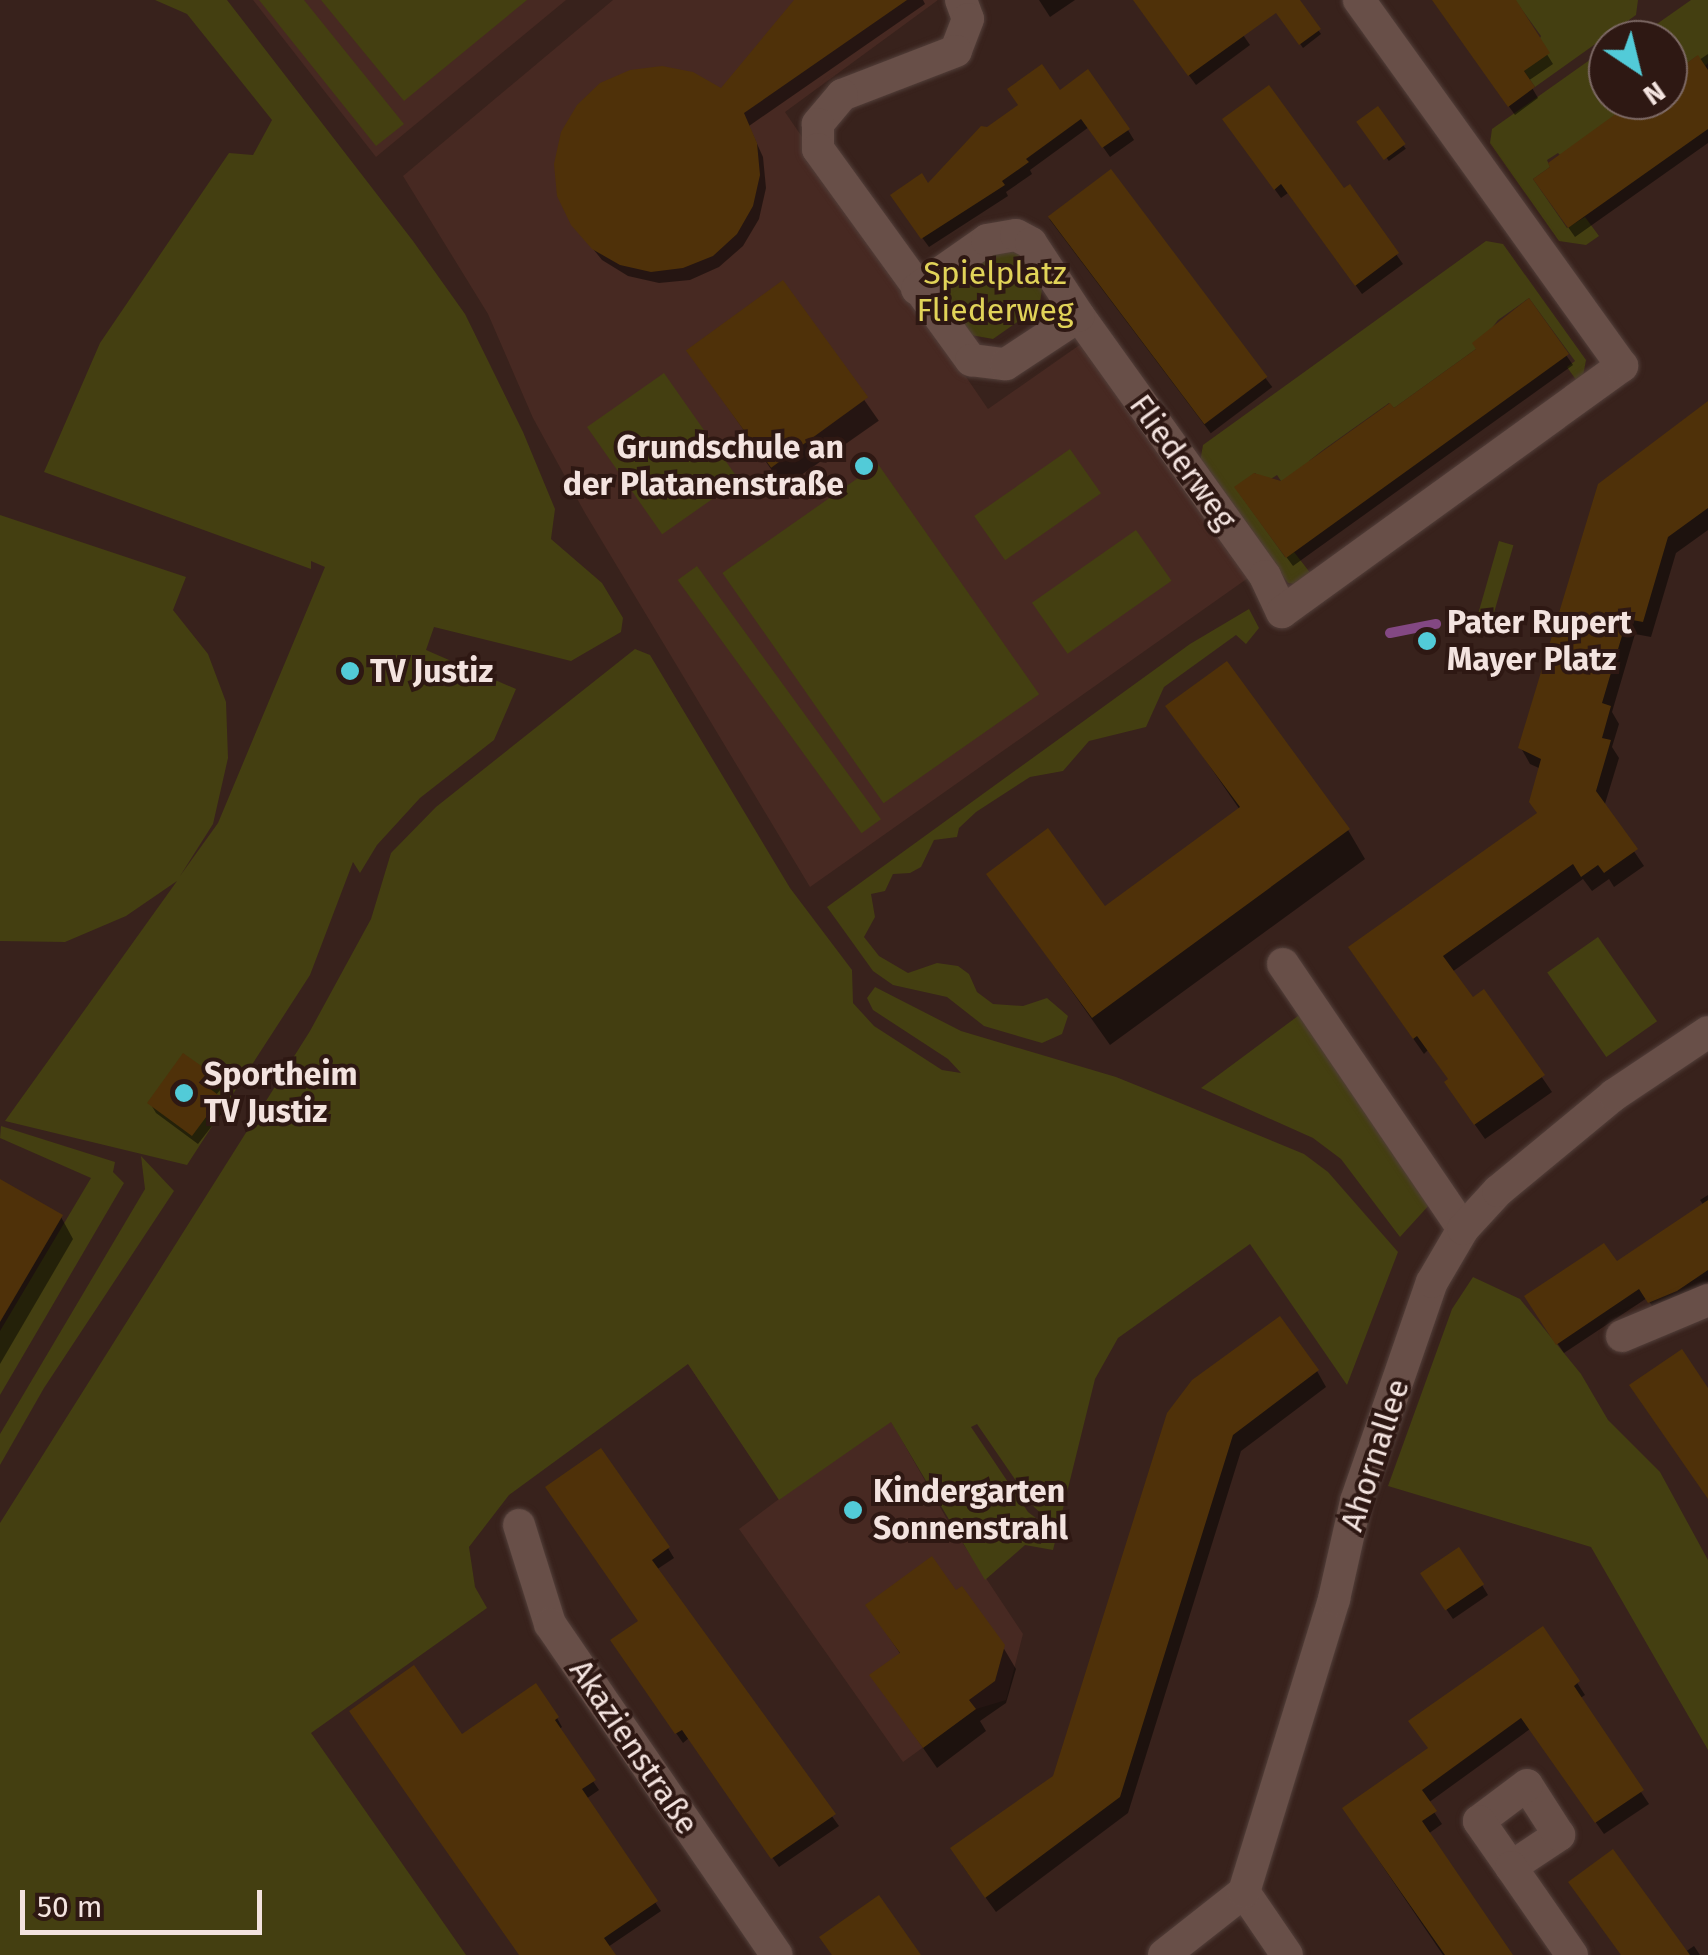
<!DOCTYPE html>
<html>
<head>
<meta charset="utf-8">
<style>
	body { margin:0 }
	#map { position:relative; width:1708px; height:1955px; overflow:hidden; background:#38221c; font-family:"Fira Sans",sans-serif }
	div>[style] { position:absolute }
	.built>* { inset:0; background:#472922 }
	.green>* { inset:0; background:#443f11; transform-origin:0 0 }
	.shadow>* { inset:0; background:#0007; transform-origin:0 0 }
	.stream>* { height:10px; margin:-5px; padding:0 5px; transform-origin:5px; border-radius:5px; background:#834883 }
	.building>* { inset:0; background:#4f3109; transform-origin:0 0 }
	.roads { filter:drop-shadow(0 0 2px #523f3a) drop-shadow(0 0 2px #523f3a) }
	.street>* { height:32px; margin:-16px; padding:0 16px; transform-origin:16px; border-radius:16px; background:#684f48 }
	.dots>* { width:28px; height:28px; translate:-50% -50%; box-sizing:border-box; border:5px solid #2e1813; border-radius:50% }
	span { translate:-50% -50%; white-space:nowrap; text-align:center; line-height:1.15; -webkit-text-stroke:8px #2e1813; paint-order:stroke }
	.park-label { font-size:32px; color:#e1d358 }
	.poi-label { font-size:32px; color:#f3e3df; font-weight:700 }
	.right { translate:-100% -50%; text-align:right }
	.left { translate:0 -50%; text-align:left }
	.street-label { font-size:32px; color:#f3e3df }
	.north { position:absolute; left:1588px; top:20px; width:100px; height:100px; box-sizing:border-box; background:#2e1813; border:2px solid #7d6965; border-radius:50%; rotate:145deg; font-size:28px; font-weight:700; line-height:40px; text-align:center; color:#f3e3df }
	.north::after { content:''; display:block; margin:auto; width:35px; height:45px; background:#52cbd8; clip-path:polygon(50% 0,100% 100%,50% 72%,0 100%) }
	.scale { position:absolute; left:20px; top:1890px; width:242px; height:45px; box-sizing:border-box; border:5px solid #f3e3df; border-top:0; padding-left:12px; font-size:30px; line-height:35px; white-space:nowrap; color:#f3e3df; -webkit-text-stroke:8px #2e1813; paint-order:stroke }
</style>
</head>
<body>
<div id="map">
	<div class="built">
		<div style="clip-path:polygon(253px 0,566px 0,376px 157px)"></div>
		<div style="clip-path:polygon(613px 0,938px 0,785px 112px,988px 409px,1081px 344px,1248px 578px,810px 887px,585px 513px,533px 418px,488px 314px,403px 176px)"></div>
		<div style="clip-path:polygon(688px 1364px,891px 1421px,948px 1521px,1023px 1634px,1006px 1700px,976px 1709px,903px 1762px,739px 1529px,779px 1499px)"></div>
	</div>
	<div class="green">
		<div style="clip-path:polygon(155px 0,227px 0,413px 241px,465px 314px,523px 432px,555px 509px,551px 539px,602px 583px,623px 618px,621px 632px,571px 661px,434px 627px,426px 650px,516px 689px,494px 740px,420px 798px,377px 845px,360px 873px,353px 862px,310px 975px,187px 1165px,5px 1121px,177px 881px,126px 916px,65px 942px,0 941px,0 515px,186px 577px,173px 610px,208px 654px,226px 702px,228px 758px,213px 824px,180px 876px,218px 823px,325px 567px,311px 561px,311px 569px,44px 472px,100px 343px,229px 153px,253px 155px,272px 120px,187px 14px)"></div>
		<div style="clip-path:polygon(259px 0,304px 0,404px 124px,376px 146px)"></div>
		<div style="clip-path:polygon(321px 0,527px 0,404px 101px)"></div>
		<div style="clip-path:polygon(1515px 0,1638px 0,1636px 15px,1535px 87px,1524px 71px,1541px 36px)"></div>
		<div style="clip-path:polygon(1691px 0,1708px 0,1708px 63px,1705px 66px,1697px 56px,1668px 77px,1668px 40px,1634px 40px)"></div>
		<div style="clip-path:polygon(1608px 47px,1608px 100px,1635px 100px,1563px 158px,1558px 153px,1547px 160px,1550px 167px,1533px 179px,1567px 228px,1585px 217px,1599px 236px,1586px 245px,1559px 241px,1490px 143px,1492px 129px)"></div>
		<div style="clip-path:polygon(1486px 241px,1503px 244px,1586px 360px,1581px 387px,1567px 367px,1575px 361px,1529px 298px,1498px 320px,1476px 349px,1394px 408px,1389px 403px,1323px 450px,1309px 461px,1313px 467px,1285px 487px,1277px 475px,1266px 482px,1255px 473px,1237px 490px,1285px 557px,1294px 552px,1315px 579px,1305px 586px,1288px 583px,1200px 462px,1203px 445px)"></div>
		<div style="clip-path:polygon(997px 247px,1025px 252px,1044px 279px,1039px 307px,993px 339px,965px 334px,946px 308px,951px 279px)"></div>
		<div style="left:664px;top:373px;width:131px;height:94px;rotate:55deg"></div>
		<div style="left:1070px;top:449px;width:54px;height:117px;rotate:55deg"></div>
		<div style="left:878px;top:464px;width:281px;height:190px;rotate:55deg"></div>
		<div style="left:1136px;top:530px;width:62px;height:127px;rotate:55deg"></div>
		<div style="left:1499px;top:541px;width:15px;height:91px;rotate:16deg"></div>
		<div style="left:697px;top:566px;width:313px;height:24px;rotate:54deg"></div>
		<div style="clip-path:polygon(1249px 609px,1259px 628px,1246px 644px,1236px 635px,1164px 687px,1146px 727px,1089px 741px,1063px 771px,1030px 777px,976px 812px,959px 828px,957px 837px,934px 840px,921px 867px,910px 873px,893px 874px,885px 891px,871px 894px,875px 917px,864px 937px,879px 956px,908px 973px,937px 963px,958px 966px,969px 974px,977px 992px,993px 1004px,1023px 1006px,1047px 998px,1068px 1016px,1062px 1034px,1042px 1043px,984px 1026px,947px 997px,893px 985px,873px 971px,827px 907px,1190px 644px)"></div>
		<div style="clip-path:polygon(635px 649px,650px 655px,790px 888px,852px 970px,853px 1003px,874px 1026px,942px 1070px,961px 1073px,948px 1059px,873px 1010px,867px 998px,875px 987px,961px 1031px,1116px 1077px,1173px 1100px,1304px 1154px,1328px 1172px,1398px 1252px,1347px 1385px,1250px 1244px,1118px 1338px,1095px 1379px,1058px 1529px,1034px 1507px,977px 1424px,971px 1427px,1028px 1512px,1057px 1534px,1053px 1550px,1025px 1545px,985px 1580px,891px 1422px,779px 1500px,688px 1364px,509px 1495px,469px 1547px,475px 1587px,487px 1608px,311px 1733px,466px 1955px,0 1955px,0 1523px,310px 1031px,371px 919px,391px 853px,436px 807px)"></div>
		<div style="left:1598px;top:937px;width:103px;height:62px;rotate:55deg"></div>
		<div style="clip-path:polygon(1302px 1013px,1431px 1203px,1400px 1237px,1341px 1159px,1313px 1138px,1201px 1088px)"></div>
		<div style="clip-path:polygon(1px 1126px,115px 1162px,113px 1172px,124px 1183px,0 1395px,0 1331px,91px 1178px,0 1138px)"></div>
		<div style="clip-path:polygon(141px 1156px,174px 1191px,44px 1388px,0 1465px,0 1434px,145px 1189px)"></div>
		<div style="clip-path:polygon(1473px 1277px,1520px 1299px,1581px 1374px,1608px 1420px,1660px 1472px,1708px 1560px,1708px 1750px,1591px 1547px,1388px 1486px,1452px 1309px)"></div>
	</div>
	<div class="shadow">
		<div style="clip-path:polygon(797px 0,923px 0,925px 4px,749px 126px,763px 157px,766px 188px,759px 219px,743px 246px,719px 267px,690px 280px,659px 283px,628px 276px,602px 260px,573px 224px,722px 91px)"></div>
		<div style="clip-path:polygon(1039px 0,1075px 0,1050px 17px)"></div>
		<div style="clip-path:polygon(1150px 0,1219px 0,1250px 45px,1196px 85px,1146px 17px)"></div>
		<div style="clip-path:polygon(1285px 0,1297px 0,1321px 34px,1303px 48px,1275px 7px)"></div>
		<div style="clip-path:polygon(1433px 0,1513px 0,1553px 64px,1528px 81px,1538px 98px,1515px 115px)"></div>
		<div style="clip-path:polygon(1708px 54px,1708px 143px,1575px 237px,1542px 190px,1640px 100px,1668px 100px,1668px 81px)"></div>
		<div style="clip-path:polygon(1060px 93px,1128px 130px,1134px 140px,1110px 157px,1089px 127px,1030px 170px,1032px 174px,1006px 192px,1008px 196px,929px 247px,899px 206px,928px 187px,987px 129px)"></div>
		<div style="left:1377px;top:109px;width:49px;height:21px;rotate:54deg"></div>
		<div style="clip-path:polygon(1231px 129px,1343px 192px,1349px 188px,1403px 264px,1362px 294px,1288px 193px,1281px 198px)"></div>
		<div style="left:1111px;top:173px;width:268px;height:77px;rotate:53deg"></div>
		<div style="left:783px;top:284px;width:167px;height:116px;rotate:55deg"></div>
		<div style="clip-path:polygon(1529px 302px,1573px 365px,1293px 566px,1243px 498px,1282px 484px,1394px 412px,1479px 350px)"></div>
		<div style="clip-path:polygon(1708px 405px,1708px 530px,1676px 553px,1651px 637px,1635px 634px,1612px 712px,1619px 724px,1612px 747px,1619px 758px,1604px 807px,1644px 866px,1614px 887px,1609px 879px,1592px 891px,1583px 879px,1452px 972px,1472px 1001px,1484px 993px,1552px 1092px,1485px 1139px,1456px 1098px,1450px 1081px,1428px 1050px,1424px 1054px,1360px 963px,1539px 815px,1541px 769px,1530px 764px,1521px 748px)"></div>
		<div style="clip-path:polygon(1169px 707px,1348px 830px,1365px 859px,1110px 1045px,989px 874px,1104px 909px,1240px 810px)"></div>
		<div style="clip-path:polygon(215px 1079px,221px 1089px,215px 1096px,225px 1109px,198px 1144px,156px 1113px,150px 1103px)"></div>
		<div style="clip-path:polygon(0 1181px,61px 1217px,73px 1239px,0 1364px)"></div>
		<div style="clip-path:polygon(1708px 1195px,1708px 1282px,1683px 1301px,1656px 1312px,1647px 1298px,1564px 1353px,1533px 1307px,1616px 1265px,1704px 1206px,1700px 1200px)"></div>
		<div style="clip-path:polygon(1317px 1371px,1326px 1387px,1241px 1451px,1128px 1813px,996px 1912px,962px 1865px,1055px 1778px,1169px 1415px)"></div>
		<div style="clip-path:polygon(554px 1498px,668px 1548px,674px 1558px,656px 1570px,839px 1826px,779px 1867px,689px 1738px,683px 1743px,619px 1651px,641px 1623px)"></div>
		<div style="clip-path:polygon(1429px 1584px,1482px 1585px,1488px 1595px,1453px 1619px)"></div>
		<div style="clip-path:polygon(956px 1593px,1003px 1647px,1016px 1669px,1006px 1703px,980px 1721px,986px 1731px,937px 1768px,873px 1676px,901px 1655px,868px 1606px)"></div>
		<div style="clip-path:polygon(1543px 1630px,1585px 1695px,1579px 1699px,1649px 1804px,1604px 1834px,1530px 1729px,1428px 1803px,1442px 1824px,1428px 1834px,1511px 1955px,1443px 1955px,1352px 1821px,1430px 1750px)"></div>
		<div style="clip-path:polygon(557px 1718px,562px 1727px,558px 1730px,599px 1790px,586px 1799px,661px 1911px,608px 1947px,613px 1955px,521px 1955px,462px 1738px)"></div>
		<div style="clip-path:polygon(1694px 1946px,1700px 1955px,1622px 1955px,1685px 1952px)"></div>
	</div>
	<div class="stream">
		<div style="left:1390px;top:633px;width:47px;rotate:-11.1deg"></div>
	</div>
	<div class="building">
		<div style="clip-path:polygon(794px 0,907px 0,744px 113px,757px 143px,760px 175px,753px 206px,737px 234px,713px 256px,683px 268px,651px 272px,620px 265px,592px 249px,571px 225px,557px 196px,554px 164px,561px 132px,577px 105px,600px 83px,630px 70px,662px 66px,693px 72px,721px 88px)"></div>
		<div style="clip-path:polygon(1133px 0,1300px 0,1321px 29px,1299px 45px,1276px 13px,1188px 76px)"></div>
		<div style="clip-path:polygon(1432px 0,1516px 0,1550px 53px,1524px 71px,1535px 87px,1508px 107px)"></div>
		<div style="clip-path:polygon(1698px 55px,1708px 70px,1708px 129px,1568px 228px,1533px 179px,1550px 167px,1548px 163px,1635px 100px,1668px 100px,1668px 77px)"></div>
		<div style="clip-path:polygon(1042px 64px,1060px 90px,1088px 69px,1130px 129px,1102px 148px,1081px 119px,1026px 159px,1029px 162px,1002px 181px,1005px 185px,921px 239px,890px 195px,922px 173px,928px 183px,981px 126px,987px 127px,1018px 105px,1007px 89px)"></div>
		<div style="clip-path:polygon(1269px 85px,1344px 188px,1350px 184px,1399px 253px,1355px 286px,1281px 184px,1274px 190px,1222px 119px)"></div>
		<div style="left:1378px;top:106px;width:47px;height:27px;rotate:54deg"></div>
		<div style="left:1111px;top:169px;width:260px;height:79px;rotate:53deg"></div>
		<div style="left:783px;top:280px;width:145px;height:120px;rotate:54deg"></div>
		<div style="clip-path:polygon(1529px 298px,1569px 354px,1286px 558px,1234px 487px,1254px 473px,1281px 481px,1390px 403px,1394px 408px,1476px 349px,1472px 343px)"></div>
		<div style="clip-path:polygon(1708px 401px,1708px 508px,1668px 537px,1643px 622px,1627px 619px,1602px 703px,1611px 706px,1602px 738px,1611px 740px,1596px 791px,1638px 849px,1604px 873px,1598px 865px,1581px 877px,1573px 864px,1443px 956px,1473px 997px,1484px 989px,1545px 1075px,1474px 1125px,1444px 1082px,1448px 1079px,1417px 1036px,1413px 1039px,1348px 947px,1537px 813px,1529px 802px,1541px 759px,1518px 748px,1598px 484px)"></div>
		<div style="clip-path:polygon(1227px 661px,1350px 829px,1092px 1018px,986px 874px,1048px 828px,1105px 906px,1240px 807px,1165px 706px)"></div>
		<div style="clip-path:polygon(183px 1053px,217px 1077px,209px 1088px,221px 1097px,192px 1136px,147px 1103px)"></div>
		<div style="clip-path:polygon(0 1179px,63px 1215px,0 1322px)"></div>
		<div style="clip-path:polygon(1708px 1200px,1708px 1270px,1677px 1291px,1648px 1303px,1639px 1289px,1556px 1345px,1524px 1296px,1604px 1243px,1617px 1261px)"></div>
		<div style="clip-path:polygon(1280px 1316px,1319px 1370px,1233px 1435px,1120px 1797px,985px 1898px,950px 1848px,1053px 1776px,1167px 1413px,1192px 1380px)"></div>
		<div style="clip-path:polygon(1682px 1349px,1708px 1388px,1708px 1499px,1629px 1385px)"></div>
		<div style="clip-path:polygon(601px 1448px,670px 1547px,652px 1560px,836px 1814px,771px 1859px,682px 1730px,675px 1734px,610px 1640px,638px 1621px,545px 1487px)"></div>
		<div style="left:1459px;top:1547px;width:45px;height:47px;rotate:56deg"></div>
		<div style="clip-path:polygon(932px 1556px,956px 1590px,962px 1586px,1005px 1645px,995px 1681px,969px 1700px,976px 1709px,923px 1748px,869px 1675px,900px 1653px,865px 1605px)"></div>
		<div style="clip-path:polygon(1543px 1626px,1580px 1681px,1574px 1686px,1644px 1790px,1595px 1823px,1521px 1718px,1422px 1790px,1437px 1811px,1422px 1821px,1513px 1955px,1445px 1955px,1342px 1808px,1428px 1748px,1408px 1721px)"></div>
		<div style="clip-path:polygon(414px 1665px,462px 1734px,536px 1683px,559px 1717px,555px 1720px,596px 1780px,582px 1789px,658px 1901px,604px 1938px,616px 1955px,519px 1955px,428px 1825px,349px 1711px)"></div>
		<div style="clip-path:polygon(1613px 1849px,1690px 1955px,1621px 1955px,1568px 1882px)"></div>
		<div style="clip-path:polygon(879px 1895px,921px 1955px,832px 1955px,819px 1937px)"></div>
	</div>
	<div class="roads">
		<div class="street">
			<div style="left:961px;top:0;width:20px;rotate:70deg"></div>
			<div style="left:968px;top:19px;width:34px;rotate:111deg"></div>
			<div style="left:956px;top:51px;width:122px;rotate:158.9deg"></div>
			<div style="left:842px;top:95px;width:38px;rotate:130deg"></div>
			<div style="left:818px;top:124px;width:25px;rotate:90deg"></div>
			<div style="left:818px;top:149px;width:261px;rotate:54.1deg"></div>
			<div style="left:971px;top:360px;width:35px;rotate:7deg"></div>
			<div style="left:1006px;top:364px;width:87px;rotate:-33.3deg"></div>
			<div style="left:1079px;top:316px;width:320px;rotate:54.4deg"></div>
			<div style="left:1265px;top:576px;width:40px;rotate:65deg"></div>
			<div style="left:1282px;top:612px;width:420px;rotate:-35.9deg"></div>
			<div style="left:1622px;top:366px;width:451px;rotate:-125.7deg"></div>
			<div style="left:917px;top:289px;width:85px;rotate:-35deg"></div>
			<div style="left:987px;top:240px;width:29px;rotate:-10deg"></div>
			<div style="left:1016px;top:235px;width:17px;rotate:28deg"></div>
			<div style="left:1031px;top:243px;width:87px;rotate:56.7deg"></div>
			<div style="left:1283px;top:964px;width:320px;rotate:55.8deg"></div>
			<div style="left:1622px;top:1336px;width:93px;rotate:-22.7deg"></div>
			<div style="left:519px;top:1525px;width:104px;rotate:72.6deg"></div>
			<div style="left:550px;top:1624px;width:401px;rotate:55.6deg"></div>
			<div style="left:1511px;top:1867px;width:58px;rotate:-33.7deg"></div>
			<div style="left:1559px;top:1835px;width:59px;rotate:-122.6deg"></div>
			<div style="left:1527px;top:1785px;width:60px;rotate:143.1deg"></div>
			<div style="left:1479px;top:1821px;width:56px;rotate:55.2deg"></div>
			<div style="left:1511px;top:1867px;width:107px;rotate:55.3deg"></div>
			<div style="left:1244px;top:1892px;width:76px;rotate:55.7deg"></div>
			<div style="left:1164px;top:1955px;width:102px;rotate:-38.2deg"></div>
			<div style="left:1244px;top:1892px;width:307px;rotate:-72.9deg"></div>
			<div style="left:1334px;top:1599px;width:100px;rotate:-77.3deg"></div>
			<div style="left:1356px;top:1501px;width:232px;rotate:-70.9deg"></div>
			<div style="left:1432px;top:1282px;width:61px;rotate:-59.7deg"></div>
			<div style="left:1463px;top:1229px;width:52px;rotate:-47.4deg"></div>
			<div style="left:1498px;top:1191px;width:151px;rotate:-39.6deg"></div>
			<div style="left:1614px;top:1095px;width:113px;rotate:-33.8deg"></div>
		</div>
	</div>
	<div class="dots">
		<div style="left:864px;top:466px;background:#52cbd8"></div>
		<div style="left:1427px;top:641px;background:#52cbd8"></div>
		<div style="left:350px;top:671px;background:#52cbd8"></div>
		<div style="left:184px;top:1093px;background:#52cbd8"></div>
		<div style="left:853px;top:1510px;background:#52cbd8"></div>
	</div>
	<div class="park-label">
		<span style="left:995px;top:292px">Spielplatz<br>Fliederweg</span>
	</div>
	<div class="poi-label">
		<span class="right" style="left:844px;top:466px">Grundschule an<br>der Platanenstraße</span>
		<span class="left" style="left:1447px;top:641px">Pater Rupert<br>Mayer Platz</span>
		<span class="left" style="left:370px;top:671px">TV Justiz</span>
		<span class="left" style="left:204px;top:1093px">Sportheim<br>TV Justiz</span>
		<span class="left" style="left:873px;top:1510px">Kindergarten<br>Sonnenstrahl</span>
	</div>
	<div class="street-label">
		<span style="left:1183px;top:462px;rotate:54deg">Fliederweg</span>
		<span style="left:1375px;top:1455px;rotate:-72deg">Ahornallee</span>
		<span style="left:634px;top:1747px;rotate:56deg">Akazienstraße</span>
	</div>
	<div class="north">N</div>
	<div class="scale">50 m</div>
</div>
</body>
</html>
